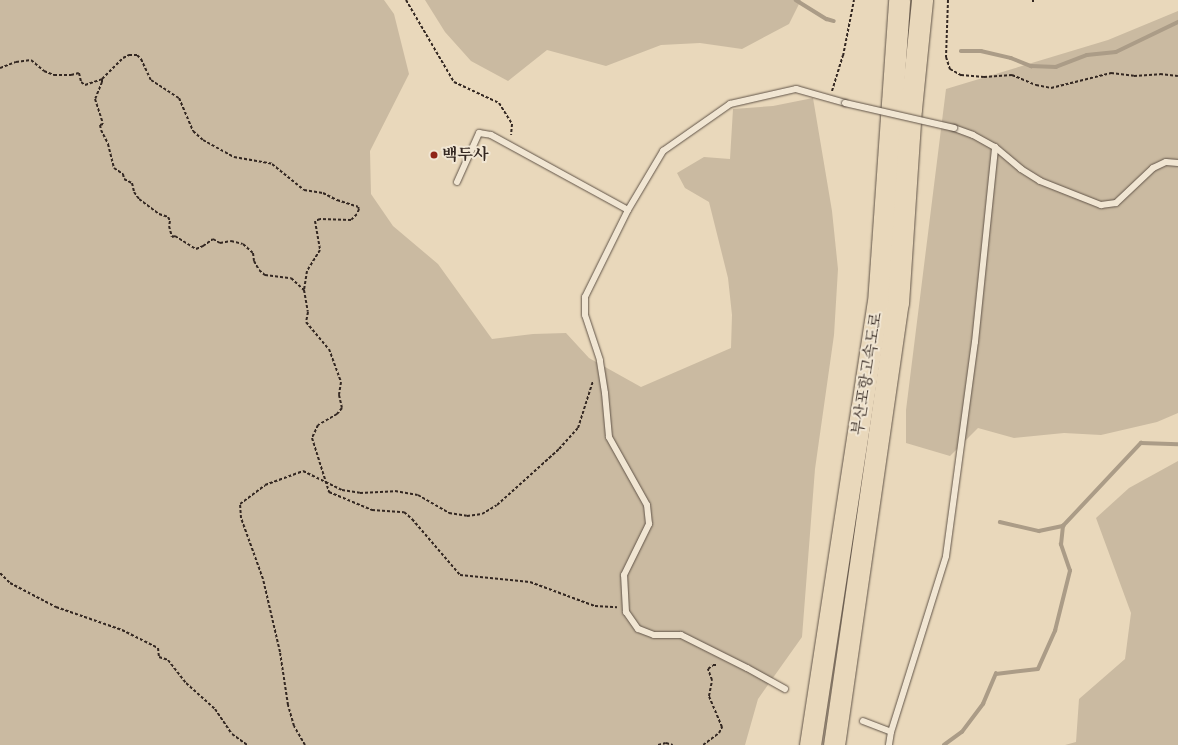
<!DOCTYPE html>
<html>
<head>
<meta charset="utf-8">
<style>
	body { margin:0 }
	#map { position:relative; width:1178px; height:745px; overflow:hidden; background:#e9d8bb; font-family:"Libre Bodoni","Noto Serif KR",serif }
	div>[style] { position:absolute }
	.green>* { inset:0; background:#cabaa1 }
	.stream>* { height:3.5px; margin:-1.75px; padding:0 1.75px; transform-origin:1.75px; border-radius:1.75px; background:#ab9c87 }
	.path>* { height:2px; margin-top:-1px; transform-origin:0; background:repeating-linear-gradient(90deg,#342822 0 3px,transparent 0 5px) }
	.roads { filter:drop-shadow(0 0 1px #615448) drop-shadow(0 0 1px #615448) }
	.lane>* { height:6px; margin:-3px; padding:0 3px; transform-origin:3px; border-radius:3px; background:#f1e6d3 }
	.highway>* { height:21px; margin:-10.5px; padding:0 10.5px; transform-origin:10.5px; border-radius:10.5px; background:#e9d8bb }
	.bridges { filter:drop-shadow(0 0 1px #615448) drop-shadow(0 0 1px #615448) }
	.lane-bridge>* { height:6px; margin:-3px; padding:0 3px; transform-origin:3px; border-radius:3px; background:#f1e6d3 }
	.dots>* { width:11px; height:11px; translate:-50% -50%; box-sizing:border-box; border:2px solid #f1e6d3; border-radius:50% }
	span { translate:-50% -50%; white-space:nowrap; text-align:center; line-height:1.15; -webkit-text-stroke:4px #f1e6d3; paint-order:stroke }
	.poi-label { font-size:16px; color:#342822; font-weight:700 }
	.left { translate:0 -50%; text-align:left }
	.street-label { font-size:16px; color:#342822 }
</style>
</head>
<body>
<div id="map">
	<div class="green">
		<div style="clip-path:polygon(0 0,384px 0,394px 14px,409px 74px,370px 151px,371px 194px,393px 226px,438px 264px,492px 339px,533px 334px,566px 333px,589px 358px,641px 387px,731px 348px,732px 315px,728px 278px,709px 202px,685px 188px,677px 173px,704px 157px,730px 159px,733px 109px,773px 106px,813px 98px,832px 211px,838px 269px,834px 335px,815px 469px,802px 637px,758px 699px,745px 745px,0 745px)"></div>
		<div style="clip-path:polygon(425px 0,801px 0,789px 24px,742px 49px,700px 43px,661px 45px,606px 66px,547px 50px,508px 81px,471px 61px,445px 32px)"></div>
		<div style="clip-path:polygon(1178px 11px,1178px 413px,1157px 422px,1101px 435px,1064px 433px,1014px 438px,978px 428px,950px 456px,906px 443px,906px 410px,946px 89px,1108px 40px)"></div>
		<div style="clip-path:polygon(1178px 461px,1178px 745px,1065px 745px,1076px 742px,1079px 699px,1125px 659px,1131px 613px,1096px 518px,1129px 488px)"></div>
	</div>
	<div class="stream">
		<div style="left:796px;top:0;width:36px;rotate:32deg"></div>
		<div style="left:827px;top:19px;width:7px;rotate:16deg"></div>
		<div style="left:961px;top:51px;width:20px"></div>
		<div style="left:981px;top:51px;width:31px;rotate:13deg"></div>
		<div style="left:1011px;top:58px;width:22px;rotate:22deg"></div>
		<div style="left:1031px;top:66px;width:25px;rotate:2deg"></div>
		<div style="left:1056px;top:67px;width:33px;rotate:-21deg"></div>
		<div style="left:1087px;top:55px;width:29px;rotate:-6deg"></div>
		<div style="left:1116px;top:52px;width:69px;rotate:-25.8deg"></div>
		<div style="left:1000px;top:522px;width:40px;rotate:13deg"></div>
		<div style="left:1039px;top:531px;width:25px;rotate:-12deg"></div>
		<div style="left:1063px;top:526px;width:114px;rotate:-46.8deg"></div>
		<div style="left:1141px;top:443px;width:37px;rotate:2deg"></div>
		<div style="left:944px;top:745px;width:22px;rotate:-36deg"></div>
		<div style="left:962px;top:732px;width:35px;rotate:-53deg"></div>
		<div style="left:983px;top:704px;width:33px;rotate:-67deg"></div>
		<div style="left:996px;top:674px;width:42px;rotate:-6.8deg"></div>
		<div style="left:1038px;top:669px;width:42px;rotate:-65.9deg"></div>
		<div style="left:1055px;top:631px;width:62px;rotate:-76deg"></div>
		<div style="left:1070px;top:571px;width:28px;rotate:-109deg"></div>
		<div style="left:1061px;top:545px;width:19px;rotate:-84deg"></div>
	</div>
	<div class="path">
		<div style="left:406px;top:0;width:95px;rotate:59.7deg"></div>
		<div style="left:454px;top:82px;width:50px;rotate:25deg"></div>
		<div style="left:499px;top:103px;width:25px;rotate:58deg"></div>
		<div style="left:512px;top:124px;width:11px;rotate:95deg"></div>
		<div style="left:948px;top:0;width:57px;rotate:92deg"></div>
		<div style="left:946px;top:57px;width:13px;rotate:72deg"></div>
		<div style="left:950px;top:69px;width:13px;rotate:29deg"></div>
		<div style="left:961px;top:75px;width:23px;rotate:5deg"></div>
		<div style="left:984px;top:77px;width:28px;rotate:-4deg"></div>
		<div style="left:1012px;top:75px;width:26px;rotate:23deg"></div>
		<div style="left:1036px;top:85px;width:15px;rotate:11deg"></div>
		<div style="left:1051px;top:88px;width:62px;rotate:-14deg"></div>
		<div style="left:1111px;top:73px;width:23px;rotate:7deg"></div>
		<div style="left:1134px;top:76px;width:26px;rotate:-4deg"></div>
		<div style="left:1160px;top:74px;width:18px;rotate:6deg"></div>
		<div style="left:1033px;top:2px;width:2px;rotate:-90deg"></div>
		<div style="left:0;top:68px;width:17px;rotate:-21deg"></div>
		<div style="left:16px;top:62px;width:15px;rotate:-8deg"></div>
		<div style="left:31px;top:60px;width:17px;rotate:40deg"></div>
		<div style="left:44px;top:71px;width:11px;rotate:22deg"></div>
		<div style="left:54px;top:75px;width:17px"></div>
		<div style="left:71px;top:75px;width:8px;rotate:-14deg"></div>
		<div style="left:79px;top:73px;width:9px;rotate:77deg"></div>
		<div style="left:81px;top:82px;width:5px;rotate:37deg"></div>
		<div style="left:85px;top:85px;width:18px;rotate:-19deg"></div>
		<div style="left:102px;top:79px;width:3px;rotate:90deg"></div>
		<div style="left:102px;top:82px;width:18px;rotate:112deg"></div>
		<div style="left:95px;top:99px;width:26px;rotate:72deg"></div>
		<div style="left:103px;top:124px;width:3px;rotate:162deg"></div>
		<div style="left:100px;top:125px;width:5px;rotate:79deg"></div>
		<div style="left:101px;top:130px;width:16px;rotate:63deg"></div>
		<div style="left:108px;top:144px;width:25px;rotate:76deg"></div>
		<div style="left:114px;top:168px;width:11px;rotate:34deg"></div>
		<div style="left:123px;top:174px;width:5px;rotate:79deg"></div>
		<div style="left:124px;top:179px;width:9px;rotate:27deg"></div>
		<div style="left:132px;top:183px;width:9px;rotate:77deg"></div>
		<div style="left:134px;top:192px;width:9px;rotate:54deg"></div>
		<div style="left:139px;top:199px;width:25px;rotate:37deg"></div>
		<div style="left:159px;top:214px;width:9px;rotate:18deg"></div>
		<div style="left:168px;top:217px;width:4px;rotate:63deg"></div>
		<div style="left:170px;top:221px;width:5px;rotate:101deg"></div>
		<div style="left:169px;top:226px;width:11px;rotate:75deg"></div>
		<div style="left:172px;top:237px;width:3px;rotate:-18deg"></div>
		<div style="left:175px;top:236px;width:25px;rotate:32deg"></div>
		<div style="left:196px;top:249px;width:8px;rotate:-23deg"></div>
		<div style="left:203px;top:246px;width:12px;rotate:-35deg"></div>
		<div style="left:213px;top:239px;width:8px;rotate:30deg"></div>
		<div style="left:220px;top:243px;width:11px;rotate:-10deg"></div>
		<div style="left:231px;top:241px;width:12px;rotate:14deg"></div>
		<div style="left:243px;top:244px;width:13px;rotate:42deg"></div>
		<div style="left:253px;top:253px;width:8px;rotate:83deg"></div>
		<div style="left:254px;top:261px;width:10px;rotate:61deg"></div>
		<div style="left:259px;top:270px;width:8px;rotate:40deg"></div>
		<div style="left:265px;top:275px;width:26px;rotate:7deg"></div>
		<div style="left:291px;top:278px;width:18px;rotate:43deg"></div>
		<div style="left:304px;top:290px;width:22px;rotate:80deg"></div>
		<div style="left:308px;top:312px;width:10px;rotate:101deg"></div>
		<div style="left:306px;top:322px;width:35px;rotate:50deg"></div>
		<div style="left:329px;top:349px;width:35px;rotate:70deg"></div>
		<div style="left:341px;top:382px;width:13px;rotate:99deg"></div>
		<div style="left:339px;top:395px;width:13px;rotate:77deg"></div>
		<div style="left:342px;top:408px;width:8px;rotate:130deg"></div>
		<div style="left:337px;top:414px;width:22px;rotate:150deg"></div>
		<div style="left:318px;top:425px;width:14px;rotate:115deg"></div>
		<div style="left:312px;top:438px;width:57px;rotate:72.5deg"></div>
		<div style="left:329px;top:492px;width:47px;rotate:22.7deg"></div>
		<div style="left:372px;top:510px;width:32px;rotate:4deg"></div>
		<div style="left:404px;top:512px;width:11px;rotate:41deg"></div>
		<div style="left:412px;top:519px;width:74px;rotate:49.4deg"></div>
		<div style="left:460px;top:575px;width:70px;rotate:5.7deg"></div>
		<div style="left:530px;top:582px;width:69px;rotate:20.3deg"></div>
		<div style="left:595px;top:606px;width:22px;rotate:3deg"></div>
		<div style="left:102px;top:79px;width:30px;rotate:-45deg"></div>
		<div style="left:123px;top:58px;width:7px;rotate:-27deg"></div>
		<div style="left:129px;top:55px;width:8px"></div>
		<div style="left:137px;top:55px;width:6px;rotate:45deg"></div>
		<div style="left:141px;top:59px;width:23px;rotate:65deg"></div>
		<div style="left:151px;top:80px;width:33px;rotate:33deg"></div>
		<div style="left:179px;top:98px;width:36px;rotate:67deg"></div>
		<div style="left:193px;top:131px;width:13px;rotate:42deg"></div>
		<div style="left:203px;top:140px;width:35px;rotate:29deg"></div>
		<div style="left:234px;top:157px;width:39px;rotate:10deg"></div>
		<div style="left:272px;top:164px;width:41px;rotate:39.1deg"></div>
		<div style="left:304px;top:190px;width:19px;rotate:9deg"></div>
		<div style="left:323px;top:193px;width:16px;rotate:27deg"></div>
		<div style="left:337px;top:200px;width:22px;rotate:18deg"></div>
		<div style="left:358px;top:207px;width:2px;rotate:63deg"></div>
		<div style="left:359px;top:209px;width:5px;rotate:112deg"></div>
		<div style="left:357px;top:214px;width:8px;rotate:135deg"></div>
		<div style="left:351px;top:220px;width:31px;rotate:-178deg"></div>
		<div style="left:320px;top:219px;width:5px;rotate:158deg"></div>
		<div style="left:315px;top:221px;width:29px;rotate:80deg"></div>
		<div style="left:320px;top:250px;width:25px;rotate:122deg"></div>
		<div style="left:307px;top:271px;width:19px;rotate:99deg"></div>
		<div style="left:832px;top:91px;width:37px;rotate:-73deg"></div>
		<div style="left:843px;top:56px;width:57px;rotate:-78.9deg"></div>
		<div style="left:0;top:573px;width:14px;rotate:45deg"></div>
		<div style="left:10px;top:583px;width:52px;rotate:27.6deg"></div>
		<div style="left:56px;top:607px;width:70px;rotate:19.2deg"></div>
		<div style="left:122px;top:630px;width:40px;rotate:26.6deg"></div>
		<div style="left:158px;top:648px;width:9px;rotate:84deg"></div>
		<div style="left:159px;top:657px;width:9px;rotate:18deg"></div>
		<div style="left:168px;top:660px;width:29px;rotate:52deg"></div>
		<div style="left:186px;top:683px;width:39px;rotate:42deg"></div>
		<div style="left:215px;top:709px;width:30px;rotate:56deg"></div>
		<div style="left:232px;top:734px;width:19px;rotate:36deg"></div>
		<div style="left:305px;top:745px;width:22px;rotate:-120deg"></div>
		<div style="left:294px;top:726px;width:22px;rotate:-106deg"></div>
		<div style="left:288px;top:705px;width:54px;rotate:-98.6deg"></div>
		<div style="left:280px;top:652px;width:75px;rotate:-103.1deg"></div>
		<div style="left:263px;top:579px;width:65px;rotate:-109.8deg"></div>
		<div style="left:241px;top:518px;width:14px;rotate:-94deg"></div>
		<div style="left:240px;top:504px;width:31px;rotate:-37deg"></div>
		<div style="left:265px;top:485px;width:40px;rotate:-20.2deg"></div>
		<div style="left:303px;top:471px;width:43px;rotate:26deg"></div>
		<div style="left:342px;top:490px;width:18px;rotate:9deg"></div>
		<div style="left:360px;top:493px;width:35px;rotate:-3deg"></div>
		<div style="left:395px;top:491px;width:23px;rotate:10deg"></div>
		<div style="left:418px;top:495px;width:36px;rotate:30deg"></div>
		<div style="left:449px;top:513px;width:18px;rotate:9deg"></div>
		<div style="left:467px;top:516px;width:15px;rotate:-8deg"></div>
		<div style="left:482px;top:514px;width:17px;rotate:-31deg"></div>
		<div style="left:497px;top:505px;width:84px;rotate:-42.1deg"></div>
		<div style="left:559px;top:449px;width:28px;rotate:-48deg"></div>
		<div style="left:578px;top:428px;width:49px;rotate:-72.3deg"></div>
		<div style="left:658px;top:745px;width:8px;rotate:-14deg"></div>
		<div style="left:666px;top:743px;width:7px;rotate:16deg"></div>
		<div style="left:703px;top:745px;width:20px;rotate:-37deg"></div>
		<div style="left:719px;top:733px;width:7px;rotate:-63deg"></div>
		<div style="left:722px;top:727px;width:34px;rotate:-113deg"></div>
		<div style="left:709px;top:696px;width:16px;rotate:-79deg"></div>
		<div style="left:712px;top:680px;width:12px;rotate:-110deg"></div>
		<div style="left:708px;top:669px;width:6px;rotate:-39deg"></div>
		<div style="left:713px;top:665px;width:5px"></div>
	</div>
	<div class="roads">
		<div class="lane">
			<div style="left:954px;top:128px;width:20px;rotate:20deg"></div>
			<div style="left:973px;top:135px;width:25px;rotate:29deg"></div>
			<div style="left:995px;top:147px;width:34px;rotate:40deg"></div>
			<div style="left:1021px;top:169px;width:22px;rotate:32deg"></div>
			<div style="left:1040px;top:181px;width:66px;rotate:21.5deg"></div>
			<div style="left:1101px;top:205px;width:15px;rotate:-8deg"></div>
			<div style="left:1116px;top:203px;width:51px;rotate:-43.4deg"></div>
			<div style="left:1153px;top:168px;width:14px;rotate:-25deg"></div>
			<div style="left:1166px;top:162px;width:12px;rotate:5deg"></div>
			<div style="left:457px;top:182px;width:54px;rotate:-65.8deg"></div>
			<div style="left:479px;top:133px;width:12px;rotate:9deg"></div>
			<div style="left:491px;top:135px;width:156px;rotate:28.7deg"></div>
			<div style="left:785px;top:689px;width:43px;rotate:-151.1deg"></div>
			<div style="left:747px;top:668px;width:74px;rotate:-153.4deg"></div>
			<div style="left:681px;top:635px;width:27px;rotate:180deg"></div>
			<div style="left:654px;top:635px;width:17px;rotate:-159deg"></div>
			<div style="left:638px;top:629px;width:21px;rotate:-125deg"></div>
			<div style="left:626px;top:612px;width:37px;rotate:-93deg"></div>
			<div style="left:624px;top:575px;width:57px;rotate:-63.9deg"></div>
			<div style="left:649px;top:524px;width:19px;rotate:-96deg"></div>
			<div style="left:647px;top:505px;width:78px;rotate:-119.2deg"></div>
			<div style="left:609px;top:437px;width:44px;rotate:-95.2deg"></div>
			<div style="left:605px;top:393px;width:33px;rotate:-99deg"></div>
			<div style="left:600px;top:360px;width:47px;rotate:-108.4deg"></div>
			<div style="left:585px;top:315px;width:18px;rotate:-90deg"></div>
			<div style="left:585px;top:297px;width:97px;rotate:-63.7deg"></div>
			<div style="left:628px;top:210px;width:69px;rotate:-59.3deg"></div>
			<div style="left:663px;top:151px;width:82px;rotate:-35deg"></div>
			<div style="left:730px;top:104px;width:68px;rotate:-12.8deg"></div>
			<div style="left:796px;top:89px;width:51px;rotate:15.9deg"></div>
			<div style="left:863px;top:721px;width:30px;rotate:21deg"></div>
			<div style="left:891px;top:732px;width:13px;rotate:99deg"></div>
			<div style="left:891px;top:732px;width:184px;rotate:-72.6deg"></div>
			<div style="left:946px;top:556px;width:216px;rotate:-82.3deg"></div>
			<div style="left:975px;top:342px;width:196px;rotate:-84.1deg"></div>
		</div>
		<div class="highway">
			<div style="left:810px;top:745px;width:447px;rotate:-81.3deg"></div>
			<div style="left:878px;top:303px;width:304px;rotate:-86deg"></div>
			<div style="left:834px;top:745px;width:447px;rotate:-81.8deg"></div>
			<div style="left:898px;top:303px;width:194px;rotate:-86.2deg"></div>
			<div style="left:911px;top:109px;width:110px;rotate:-84.2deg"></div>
		</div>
	</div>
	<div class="bridges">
		<div class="lane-bridge">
			<div style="left:845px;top:103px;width:112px;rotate:12.9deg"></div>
		</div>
	</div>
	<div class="dots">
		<div style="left:434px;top:155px;background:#8f2418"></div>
	</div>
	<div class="poi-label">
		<span class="left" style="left:442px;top:155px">백두사</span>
	</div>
	<div class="street-label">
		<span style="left:867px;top:374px;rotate:-81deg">부산포항고속도로</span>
	</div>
</div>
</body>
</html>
